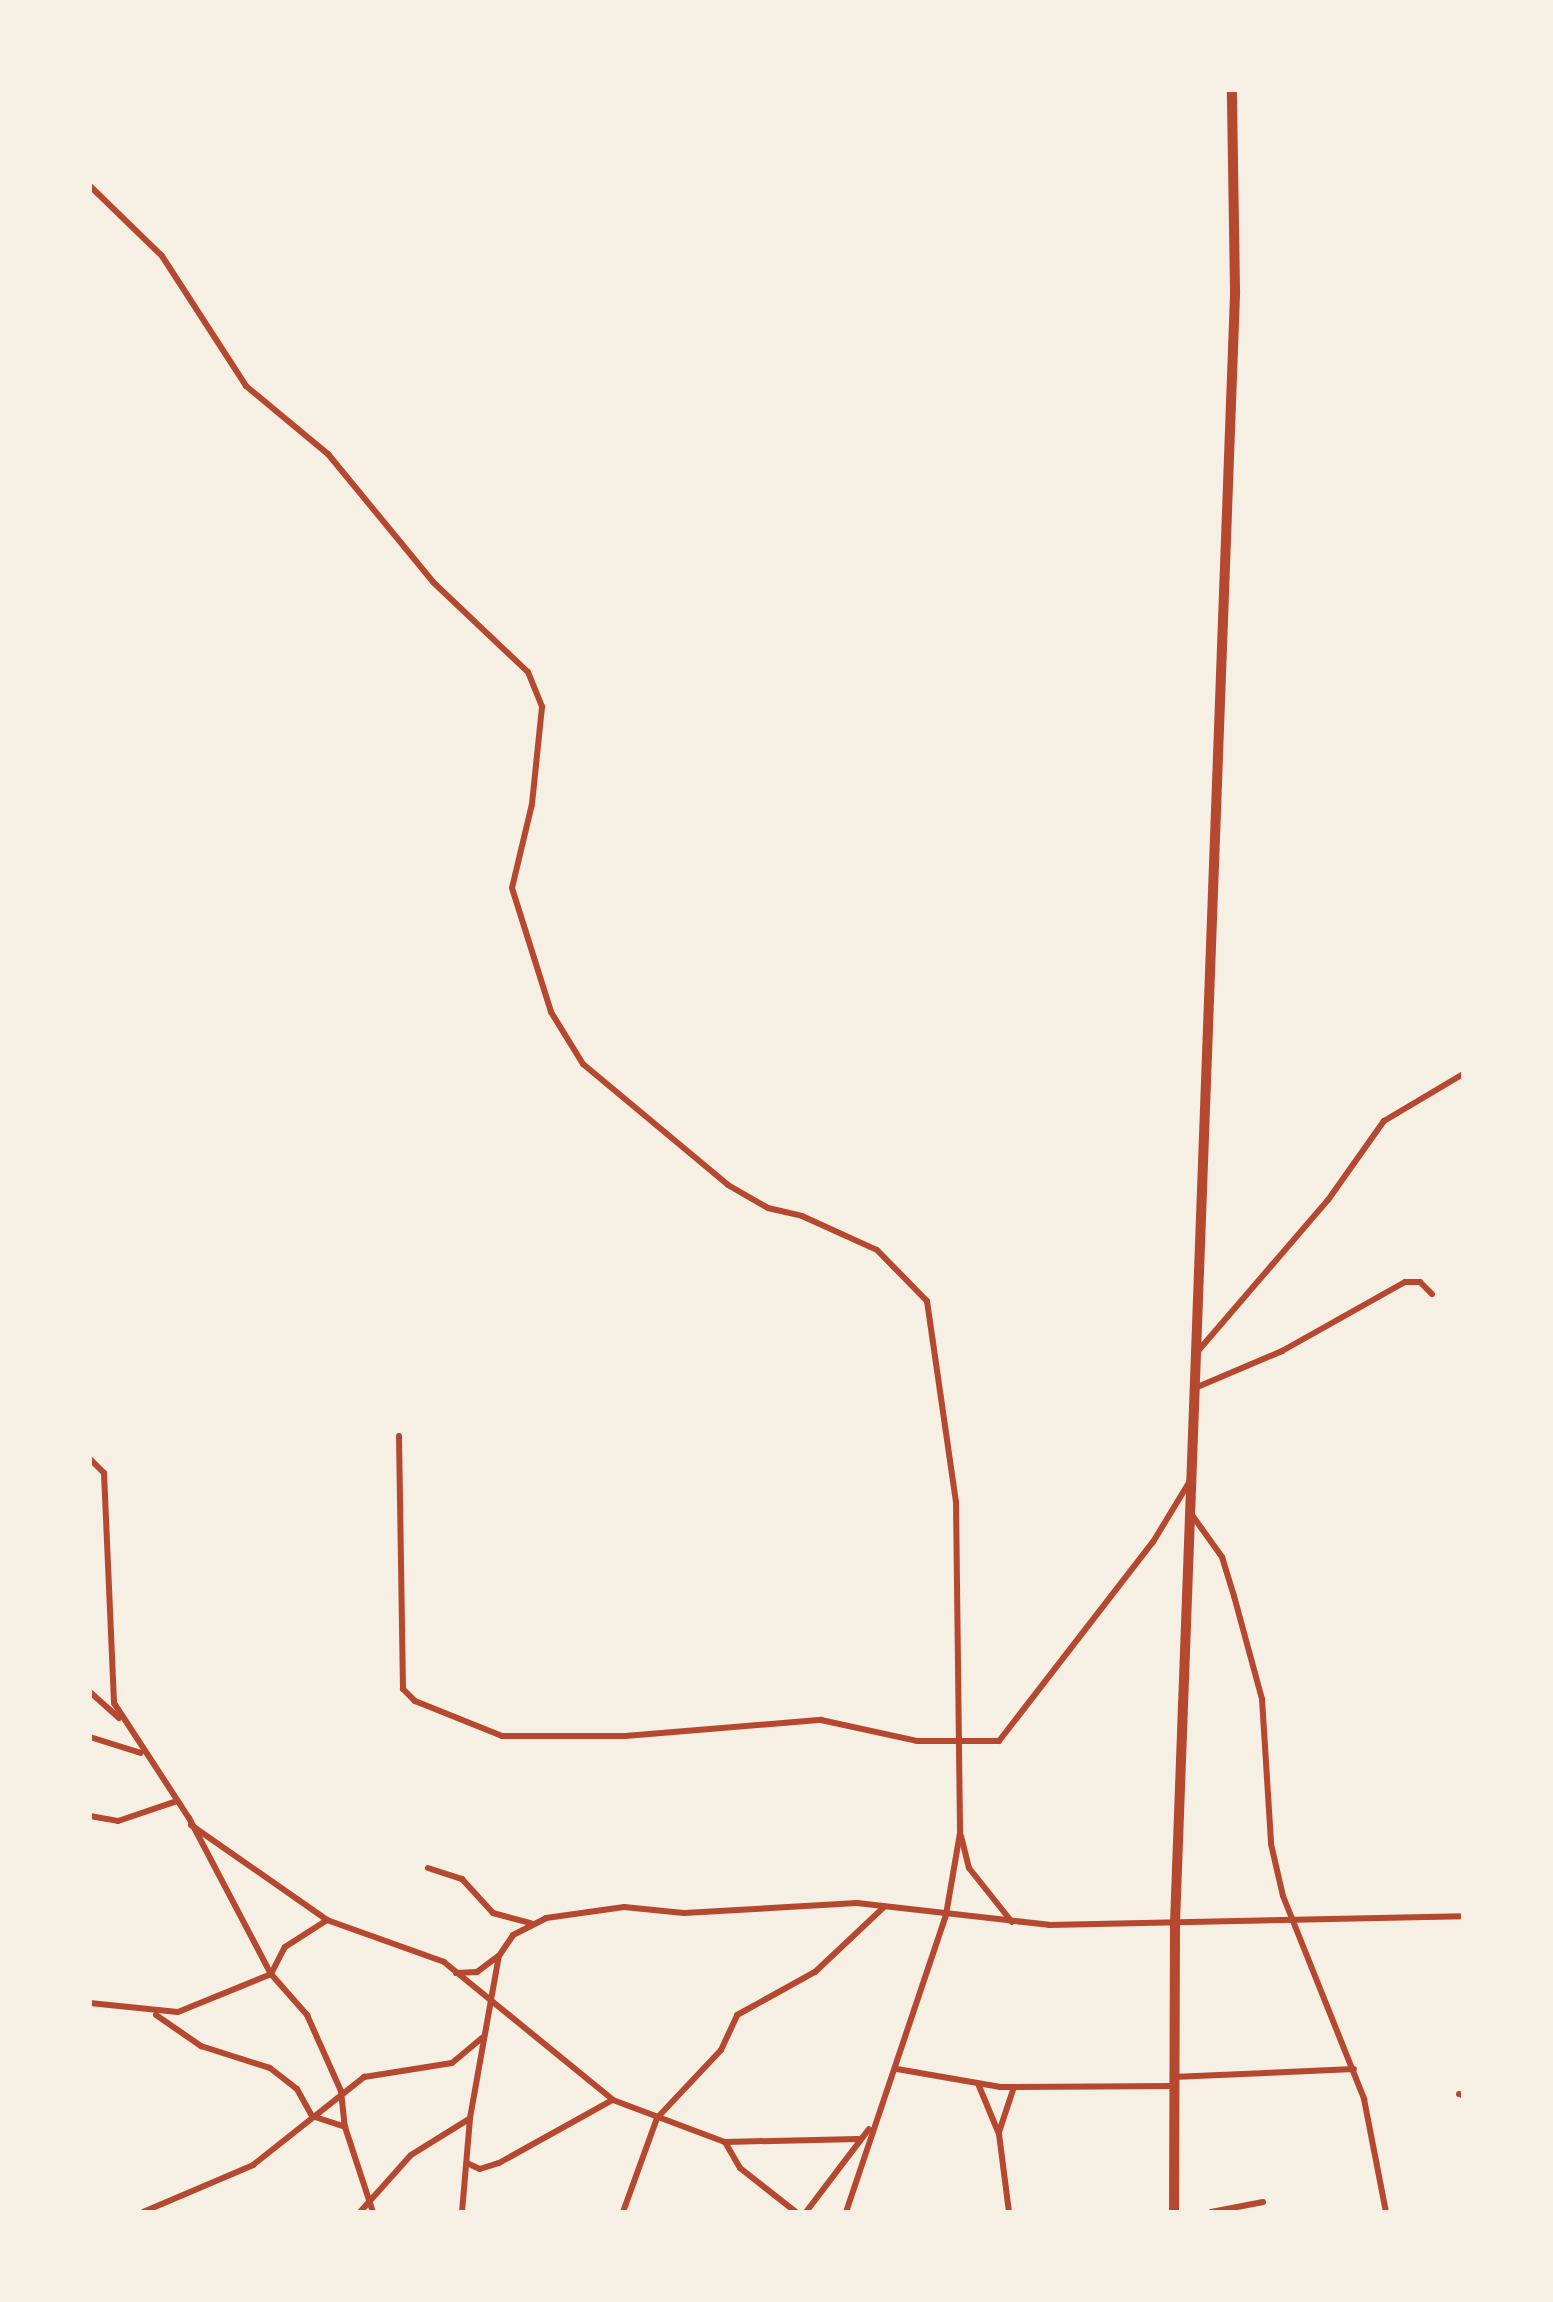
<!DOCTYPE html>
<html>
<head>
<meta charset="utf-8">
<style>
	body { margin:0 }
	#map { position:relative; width:1553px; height:2302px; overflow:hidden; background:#f6efe4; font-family:Poppins,sans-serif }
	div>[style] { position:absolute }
	.minor>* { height:6px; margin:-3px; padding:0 3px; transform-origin:3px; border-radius:3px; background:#b5482f }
	.primary>* { height:10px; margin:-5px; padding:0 5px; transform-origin:5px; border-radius:5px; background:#b5482f }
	span { translate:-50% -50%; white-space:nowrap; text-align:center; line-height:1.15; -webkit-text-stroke:8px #f6efe4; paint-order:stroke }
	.frame { position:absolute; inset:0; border:92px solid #f6efe4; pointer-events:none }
</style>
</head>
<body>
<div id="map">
	<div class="minor">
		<div style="left:90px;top:186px;width:100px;rotate:44.2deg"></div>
		<div style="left:162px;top:256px;width:155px;rotate:57.1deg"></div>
		<div style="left:246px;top:386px;width:107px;rotate:39.7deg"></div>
		<div style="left:328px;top:454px;width:166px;rotate:50.6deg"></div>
		<div style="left:433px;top:582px;width:131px;rotate:43.5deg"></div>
		<div style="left:528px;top:672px;width:38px;rotate:68deg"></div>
		<div style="left:542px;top:707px;width:98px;rotate:95.9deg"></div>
		<div style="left:532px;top:804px;width:86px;rotate:103.4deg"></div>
		<div style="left:512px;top:888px;width:130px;rotate:72.5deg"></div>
		<div style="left:551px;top:1012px;width:61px;rotate:58.4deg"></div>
		<div style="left:583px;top:1064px;width:189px;rotate:39.8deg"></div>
		<div style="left:728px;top:1185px;width:46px;rotate:29.9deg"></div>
		<div style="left:768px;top:1208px;width:35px;rotate:13deg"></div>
		<div style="left:802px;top:1216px;width:82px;rotate:24.4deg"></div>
		<div style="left:877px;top:1250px;width:71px;rotate:45.6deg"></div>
		<div style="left:927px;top:1301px;width:203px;rotate:81.8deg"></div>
		<div style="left:956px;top:1502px;width:331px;rotate:89.3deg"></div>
		<div style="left:960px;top:1833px;width:83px;rotate:99.7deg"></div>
		<div style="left:946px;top:1915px;width:313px;rotate:108.6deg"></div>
		<div style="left:1198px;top:1351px;width:199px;rotate:-49.3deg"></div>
		<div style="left:1328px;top:1200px;width:97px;rotate:-54.7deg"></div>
		<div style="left:1384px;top:1121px;width:92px;rotate:-30.7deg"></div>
		<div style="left:1195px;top:1388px;width:95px;rotate:-23deg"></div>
		<div style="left:1282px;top:1351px;width:141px;rotate:-29.3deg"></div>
		<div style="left:1405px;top:1282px;width:15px"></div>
		<div style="left:1420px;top:1282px;width:17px;rotate:45deg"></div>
		<div style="left:399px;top:1436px;width:253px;rotate:89.1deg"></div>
		<div style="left:403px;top:1689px;width:17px;rotate:45deg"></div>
		<div style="left:415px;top:1701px;width:94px;rotate:21.9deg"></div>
		<div style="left:502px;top:1736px;width:123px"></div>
		<div style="left:625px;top:1736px;width:197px;rotate:-4.7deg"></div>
		<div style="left:821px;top:1720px;width:98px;rotate:12.3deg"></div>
		<div style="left:917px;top:1741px;width:82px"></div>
		<div style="left:999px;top:1741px;width:252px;rotate:-52.3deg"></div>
		<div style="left:1153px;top:1542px;width:71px;rotate:-58.8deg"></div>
		<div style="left:90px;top:1459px;width:20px;rotate:45deg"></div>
		<div style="left:104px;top:1473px;width:230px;rotate:87.5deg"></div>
		<div style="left:114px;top:1703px;width:137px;rotate:56.9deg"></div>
		<div style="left:189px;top:1818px;width:176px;rotate:62.3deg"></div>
		<div style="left:271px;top:1974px;width:55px;rotate:48.7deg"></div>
		<div style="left:307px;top:2015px;width:83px;rotate:65.9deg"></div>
		<div style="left:341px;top:2091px;width:36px;rotate:84deg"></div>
		<div style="left:345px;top:2127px;width:89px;rotate:71.8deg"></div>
		<div style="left:1192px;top:1515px;width:52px;rotate:54.5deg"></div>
		<div style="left:1222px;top:1557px;width:41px;rotate:72.9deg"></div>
		<div style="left:1234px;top:1596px;width:107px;rotate:74.8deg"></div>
		<div style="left:1262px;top:1699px;width:145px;rotate:86.4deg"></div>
		<div style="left:1271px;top:1844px;width:53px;rotate:77deg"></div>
		<div style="left:1283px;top:1896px;width:219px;rotate:68.2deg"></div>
		<div style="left:1364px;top:2099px;width:115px;rotate:79deg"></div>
		<div style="left:90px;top:1692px;width:39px;rotate:42deg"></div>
		<div style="left:90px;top:1737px;width:53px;rotate:17.4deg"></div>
		<div style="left:90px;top:1816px;width:28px;rotate:10deg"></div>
		<div style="left:118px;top:1821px;width:62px;rotate:-18.7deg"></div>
		<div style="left:191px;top:1825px;width:166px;rotate:34.9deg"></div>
		<div style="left:327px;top:1920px;width:124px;rotate:19.7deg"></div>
		<div style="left:444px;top:1962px;width:218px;rotate:39.2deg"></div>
		<div style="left:613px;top:2100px;width:120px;rotate:20.6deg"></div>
		<div style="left:725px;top:2142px;width:133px;rotate:-1.3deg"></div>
		<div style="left:961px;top:1836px;width:33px;rotate:76deg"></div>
		<div style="left:969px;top:1868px;width:69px;rotate:51.5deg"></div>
		<div style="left:428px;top:1868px;width:36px;rotate:18deg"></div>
		<div style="left:462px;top:1879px;width:46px;rotate:47.6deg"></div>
		<div style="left:493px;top:1913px;width:39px;rotate:15deg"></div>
		<div style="left:456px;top:1973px;width:21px;rotate:-3deg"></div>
		<div style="left:477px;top:1972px;width:26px;rotate:-37deg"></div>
		<div style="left:90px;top:2003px;width:88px;rotate:5.8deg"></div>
		<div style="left:178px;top:2012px;width:100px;rotate:-22.2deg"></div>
		<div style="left:271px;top:1974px;width:30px;rotate:-63deg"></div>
		<div style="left:285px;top:1947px;width:50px;rotate:-32.7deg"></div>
		<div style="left:156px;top:2015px;width:55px;rotate:34.6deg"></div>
		<div style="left:201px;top:2046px;width:72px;rotate:17.7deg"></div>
		<div style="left:270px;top:2068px;width:34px;rotate:38deg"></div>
		<div style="left:297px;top:2089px;width:31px;rotate:61deg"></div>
		<div style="left:312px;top:2116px;width:35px;rotate:18deg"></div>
		<div style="left:897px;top:2069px;width:105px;rotate:9.9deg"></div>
		<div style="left:1000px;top:2087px;width:172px;rotate:-0.3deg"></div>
		<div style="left:1173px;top:2077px;width:181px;rotate:-2.5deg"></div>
		<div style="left:979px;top:2086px;width:52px;rotate:67.4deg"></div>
		<div style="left:999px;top:2134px;width:79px;rotate:82.7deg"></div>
		<div style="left:1459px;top:2094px;width:4px;rotate:14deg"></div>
		<div style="left:999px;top:2132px;width:47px;rotate:-71.6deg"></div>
		<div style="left:725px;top:2142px;width:30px;rotate:60deg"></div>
		<div style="left:740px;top:2168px;width:71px;rotate:38.2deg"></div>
		<div style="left:467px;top:2163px;width:14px;rotate:25deg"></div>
		<div style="left:480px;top:2169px;width:20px;rotate:-18deg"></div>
		<div style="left:499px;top:2163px;width:129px;rotate:-29.1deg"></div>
		<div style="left:143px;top:2212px;width:120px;rotate:-23.1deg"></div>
		<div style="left:253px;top:2165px;width:142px;rotate:-38.4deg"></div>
		<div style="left:364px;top:2077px;width:89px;rotate:-9deg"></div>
		<div style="left:452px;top:2063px;width:39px;rotate:-40deg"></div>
		<div style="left:360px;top:2212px;width:76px;rotate:-48.2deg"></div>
		<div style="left:411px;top:2155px;width:68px;rotate:-31.8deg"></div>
		<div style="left:462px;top:2212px;width:94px;rotate:-85.1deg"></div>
		<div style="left:470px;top:2118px;width:165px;rotate:-79.9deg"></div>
		<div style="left:499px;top:1956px;width:25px;rotate:-56deg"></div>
		<div style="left:513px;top:1935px;width:37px;rotate:-27deg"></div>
		<div style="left:546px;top:1918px;width:79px;rotate:-8deg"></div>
		<div style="left:624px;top:1907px;width:60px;rotate:5.7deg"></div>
		<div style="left:684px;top:1913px;width:173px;rotate:-3.3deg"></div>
		<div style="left:857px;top:1903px;width:193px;rotate:6.5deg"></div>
		<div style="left:1049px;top:1925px;width:414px;rotate:-1.2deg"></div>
		<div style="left:623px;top:2212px;width:100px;rotate:-70.1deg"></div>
		<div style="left:657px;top:2118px;width:93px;rotate:-46.7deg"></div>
		<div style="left:721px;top:2050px;width:38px;rotate:-65deg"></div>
		<div style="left:737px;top:2015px;width:89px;rotate:-28.9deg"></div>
		<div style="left:815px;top:1972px;width:95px;rotate:-43.3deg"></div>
		<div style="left:806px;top:2212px;width:104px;rotate:-52.8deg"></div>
		<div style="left:1211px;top:2212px;width:53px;rotate:-10.9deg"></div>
	</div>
	<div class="primary">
		<div style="left:1174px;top:2212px;width:289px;rotate:-89.8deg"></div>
		<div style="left:1175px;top:1923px;width:1633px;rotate:-87.89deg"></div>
		<div style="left:1235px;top:291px;width:201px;rotate:-90.9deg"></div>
	</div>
	<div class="frame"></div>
</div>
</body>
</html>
